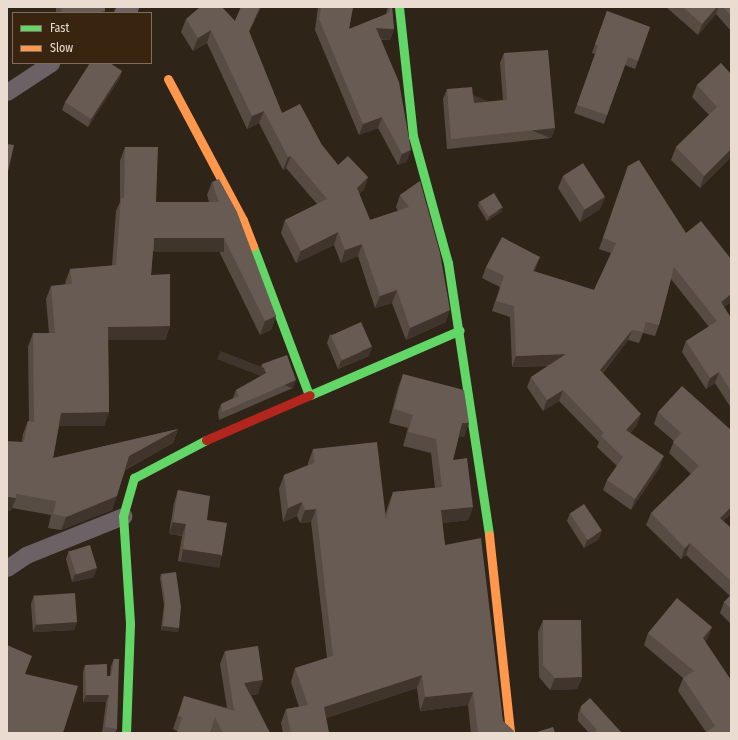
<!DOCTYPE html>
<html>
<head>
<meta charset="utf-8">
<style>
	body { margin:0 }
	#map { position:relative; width:738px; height:740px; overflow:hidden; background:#2f2418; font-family:"Fira Sans Condensed",sans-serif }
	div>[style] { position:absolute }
	.street>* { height:17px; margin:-8.5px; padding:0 8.5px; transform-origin:8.5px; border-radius:8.5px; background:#6c6164 }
	.fast>* { height:9px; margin:-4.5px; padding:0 4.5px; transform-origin:4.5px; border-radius:4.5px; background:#63d668 }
	.slow>* { height:9px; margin:-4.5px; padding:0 4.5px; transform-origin:4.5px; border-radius:4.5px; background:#ff974d }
	.jam>* { height:9px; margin:-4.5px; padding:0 4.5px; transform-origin:4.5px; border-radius:4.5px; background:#b3261e }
	.wall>* { inset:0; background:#574c44; transform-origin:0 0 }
	.shaded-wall>* { inset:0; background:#40352c; transform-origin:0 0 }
	.building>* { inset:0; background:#675b54; transform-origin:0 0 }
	span { translate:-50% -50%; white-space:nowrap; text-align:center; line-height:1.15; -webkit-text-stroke:4px #38240f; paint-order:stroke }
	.frame { position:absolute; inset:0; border:8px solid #eadcd0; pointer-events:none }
	.legend { position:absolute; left:12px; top:12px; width:140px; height:52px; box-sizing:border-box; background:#38240f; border:1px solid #7f6e5c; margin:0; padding:5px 7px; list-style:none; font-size:12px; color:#eadcd0 }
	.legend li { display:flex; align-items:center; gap:8px; height:20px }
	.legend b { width:20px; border:1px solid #7f6e5c }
</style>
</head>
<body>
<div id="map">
	<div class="street">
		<div style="left:122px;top:13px;width:10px;rotate:-37deg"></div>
		<div style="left:7px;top:92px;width:53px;rotate:-33.4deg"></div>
		<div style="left:7px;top:568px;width:23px;rotate:-34deg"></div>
		<div style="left:26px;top:555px;width:105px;rotate:-21.9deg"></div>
	</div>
	<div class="fast">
		<div style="left:399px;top:7px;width:130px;rotate:83.8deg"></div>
		<div style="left:413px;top:136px;width:132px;rotate:74.6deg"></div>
		<div style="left:448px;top:263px;width:275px;rotate:81.4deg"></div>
		<div style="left:253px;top:246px;width:159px;rotate:69.4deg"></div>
		<div style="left:310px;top:395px;width:163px;rotate:-23.4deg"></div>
		<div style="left:126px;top:733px;width:110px;rotate:-87.9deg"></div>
		<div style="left:130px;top:623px;width:107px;rotate:-93.7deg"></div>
		<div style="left:123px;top:516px;width:40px;rotate:-74deg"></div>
		<div style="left:134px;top:478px;width:81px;rotate:-27.8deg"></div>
	</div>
	<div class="slow">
		<div style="left:168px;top:79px;width:160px;rotate:62deg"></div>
		<div style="left:243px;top:220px;width:28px;rotate:69deg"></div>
		<div style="left:489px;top:535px;width:199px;rotate:83.9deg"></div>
	</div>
	<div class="jam">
		<div style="left:206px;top:440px;width:113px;rotate:-23.4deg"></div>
	</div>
	<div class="wall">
		<div style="left:56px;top:7px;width:49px;height:6px"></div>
		<div style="clip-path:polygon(241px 7px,261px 7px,249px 32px,282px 113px,322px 145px,338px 165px,368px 177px,364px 189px,359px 194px,370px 220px,398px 211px,396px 207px,400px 195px,420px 181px,446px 322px,406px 340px,392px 303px,375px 308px,358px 256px,341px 263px,334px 245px,296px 263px,281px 233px,285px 220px,317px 204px,286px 168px,283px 170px,259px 123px,247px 129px,207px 43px,193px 51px,181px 32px,186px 19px,235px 21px)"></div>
		<div style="clip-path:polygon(318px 7px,353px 7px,349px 29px,386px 14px,388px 7px,392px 7px,394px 29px,390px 40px,381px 40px,407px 161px,398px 165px,378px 128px,359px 135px,315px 30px)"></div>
		<div style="clip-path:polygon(666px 7px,731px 7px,731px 31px,716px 14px,698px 35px)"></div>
		<div style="clip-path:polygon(607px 11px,650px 27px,635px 69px,625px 65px,604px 124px,574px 113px,595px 54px,592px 53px)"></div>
		<div style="clip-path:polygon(504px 53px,555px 128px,551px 138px,447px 149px,443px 99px,447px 89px,474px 103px,503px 100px,500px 63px)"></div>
		<div style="clip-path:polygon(721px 63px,731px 157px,700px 188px,671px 160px,676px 147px,709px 115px,692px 97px,697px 85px)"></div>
		<div style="clip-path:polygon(122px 71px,119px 79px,88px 127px,62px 110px,65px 102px)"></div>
		<div style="clip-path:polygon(125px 147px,156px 202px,209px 202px,207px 195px,212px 182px,276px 316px,271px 330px,260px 335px,219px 251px,153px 251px,151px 275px,170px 326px,165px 340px,108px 340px,109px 412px,104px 426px,59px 426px,53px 458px,178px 429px,173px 443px,125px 470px,112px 510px,61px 530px,48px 528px,51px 515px,12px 508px,11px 511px,23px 434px,28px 421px,29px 421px,28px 347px,33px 333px,49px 333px,46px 299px,51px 286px,66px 284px,65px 283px,70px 269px,112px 266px,116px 211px,120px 202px,120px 161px)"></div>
		<div style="clip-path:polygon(628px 166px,686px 233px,731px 259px,731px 302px,724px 307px,731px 318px,731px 408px,715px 383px,706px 389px,682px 352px,686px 341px,709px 327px,671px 279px,659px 325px,655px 336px,643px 333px,639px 343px,628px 340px,603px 373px,637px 425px,630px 433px,660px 467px,631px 510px,603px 490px,607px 480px,617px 466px,597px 447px,599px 442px,559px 401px,543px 411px,527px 387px,531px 377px,548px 366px,512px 367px,510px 317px,492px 311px,500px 287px,482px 278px,486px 267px,536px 268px,534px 271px,594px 290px,611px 253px,599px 249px)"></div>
		<div style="clip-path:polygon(563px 176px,605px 197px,600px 209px,580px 222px,558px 188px)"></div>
		<div style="clip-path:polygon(479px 201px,501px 212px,487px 221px,478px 206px)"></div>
		<div style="clip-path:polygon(330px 334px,369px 356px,338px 369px,327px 343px)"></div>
		<div style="clip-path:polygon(262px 364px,293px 388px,219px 420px,218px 412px,221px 404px,233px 398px,236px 390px,261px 376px,259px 373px)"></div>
		<div style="clip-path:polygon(403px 374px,469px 423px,464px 437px,459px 436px,453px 460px,473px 507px,468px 520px,442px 523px,445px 545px,503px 721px,514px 733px,471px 733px,468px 705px,420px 711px,417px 688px,326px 718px,329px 733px,283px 733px,281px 723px,286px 709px,299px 707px,291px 682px,295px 668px,327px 658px,311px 522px,300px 523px,297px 516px,283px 522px,279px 489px,284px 475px,308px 465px,308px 463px,313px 449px,385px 515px,388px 506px,393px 492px,435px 488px,431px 453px,403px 446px,408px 428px,389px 423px,398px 388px)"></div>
		<div style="clip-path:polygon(658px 412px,731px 430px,731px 514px,723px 521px,731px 528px,731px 624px,720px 613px,724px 602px,730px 596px,686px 555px,681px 559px,646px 525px,651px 513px,691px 474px,669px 453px,674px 441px,654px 424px)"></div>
		<div style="clip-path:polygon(178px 490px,207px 520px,222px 555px,218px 567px,178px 561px,182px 536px,169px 534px,174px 503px)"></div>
		<div style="clip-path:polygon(570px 513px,599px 539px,584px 548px,567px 521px)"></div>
		<div style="clip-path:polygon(69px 550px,94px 577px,72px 582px,66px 559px)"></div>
		<div style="clip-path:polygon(161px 574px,178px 632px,161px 630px,164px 605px,160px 578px)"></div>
		<div style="clip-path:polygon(34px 595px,77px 622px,74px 630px,33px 632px,31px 604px)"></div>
		<div style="clip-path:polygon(543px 620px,582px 677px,577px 689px,550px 690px,539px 677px,538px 632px)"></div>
		<div style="clip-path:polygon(712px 627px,707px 639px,705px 642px,731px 733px,706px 732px,678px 691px,683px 678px,644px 645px,648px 633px)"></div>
		<div style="clip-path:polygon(225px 651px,258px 694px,251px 695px,270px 733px,211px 733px,210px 731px,210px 733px,177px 733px,177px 731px,173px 729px,184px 696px,227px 708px,220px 664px)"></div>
		<div style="clip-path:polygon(114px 659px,117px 729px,115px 733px,102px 733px,106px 702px,83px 702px,83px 672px,85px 665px,107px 676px,110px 676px,111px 666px)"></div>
		<div style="clip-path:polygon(581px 706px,621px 732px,620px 733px,589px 733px,578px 721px,578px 714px)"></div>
	</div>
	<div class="shaded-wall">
		<div style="clip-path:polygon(260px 7px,261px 7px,244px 43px,249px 31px)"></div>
		<div style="clip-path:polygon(717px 7px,718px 7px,716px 14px,698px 35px,702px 24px)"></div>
		<div style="clip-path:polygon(105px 11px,105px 13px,95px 13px)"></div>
		<div style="clip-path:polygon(376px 28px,394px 29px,390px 40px,372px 39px)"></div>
		<div style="clip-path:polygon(211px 30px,207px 43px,193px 51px,198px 38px)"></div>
		<div style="clip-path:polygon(122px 71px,119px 79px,88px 127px,91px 119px)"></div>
		<div style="clip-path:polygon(264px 111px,259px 123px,247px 129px,252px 116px)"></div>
		<div style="clip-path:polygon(382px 117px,378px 128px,359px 135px,363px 124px)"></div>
		<div style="left:555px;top:128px;width:11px;height:105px;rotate:112deg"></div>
		<div style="clip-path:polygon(731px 149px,731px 157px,700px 188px,704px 176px)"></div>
		<div style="clip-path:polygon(411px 150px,407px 161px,398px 165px,402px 154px)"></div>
		<div style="clip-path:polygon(291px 156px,286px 168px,283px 170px,288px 157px)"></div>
		<div style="clip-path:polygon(368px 177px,364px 189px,352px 200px,357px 188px)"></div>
		<div style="clip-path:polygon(605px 197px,600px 209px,580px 222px,584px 210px)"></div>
		<div style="clip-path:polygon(503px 208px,501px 212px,487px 221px,489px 217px)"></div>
		<div style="clip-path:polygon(338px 232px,334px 245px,296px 263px,301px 251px)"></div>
		<div style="left:154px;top:238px;width:70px;height:14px"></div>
		<div style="clip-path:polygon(362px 244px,358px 256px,341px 263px,345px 250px)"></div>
		<div style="clip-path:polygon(540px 257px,536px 268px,529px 282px,533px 271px)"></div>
		<div style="clip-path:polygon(397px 290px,392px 303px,375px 308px,380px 296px)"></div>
		<div style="clip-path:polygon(731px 294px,731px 302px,717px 313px,721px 302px)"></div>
		<div style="clip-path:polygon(450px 310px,446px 322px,406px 340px,410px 328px)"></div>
		<div style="clip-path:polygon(276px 316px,271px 330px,260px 335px,265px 321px)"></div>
		<div style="clip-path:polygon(170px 326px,165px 340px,103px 340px,108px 327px)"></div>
		<div style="clip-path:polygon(632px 330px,628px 340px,596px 381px,600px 370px)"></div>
		<div style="clip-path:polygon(372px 347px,369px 356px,338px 369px,341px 361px)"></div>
		<div style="clip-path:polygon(566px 354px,562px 365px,512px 367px,516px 356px)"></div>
		<div style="clip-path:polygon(719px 372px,715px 383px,706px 389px,710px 378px)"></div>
		<div style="left:296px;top:380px;width:9px;height:81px;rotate:111deg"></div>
		<div style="clip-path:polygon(563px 390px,559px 401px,543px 411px,547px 400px)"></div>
		<div style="clip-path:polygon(109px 412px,104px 426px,56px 426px,61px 413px)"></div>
		<div style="clip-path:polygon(641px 414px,637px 425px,622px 441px,626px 430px)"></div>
		<div style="clip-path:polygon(462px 423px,469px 423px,464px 437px,458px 436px)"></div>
		<div style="clip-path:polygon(178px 429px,173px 443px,124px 470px,129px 456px)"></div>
		<div style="clip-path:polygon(664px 456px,660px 467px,631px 510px,635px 499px)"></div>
		<div style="clip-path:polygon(117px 496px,112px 510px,61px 530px,66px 517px)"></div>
		<div style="clip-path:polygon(7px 497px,16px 498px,11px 511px,7px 511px)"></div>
		<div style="clip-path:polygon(302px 502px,297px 516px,283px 522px,288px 508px)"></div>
		<div style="clip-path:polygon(473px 507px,468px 520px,436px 524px,441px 510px)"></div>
		<div style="clip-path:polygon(731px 507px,731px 514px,715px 529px,720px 518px)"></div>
		<div style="clip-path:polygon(316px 509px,311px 522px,300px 523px,305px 510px)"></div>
		<div style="clip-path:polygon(173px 522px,186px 524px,182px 536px,169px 534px)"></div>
		<div style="clip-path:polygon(602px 531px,599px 539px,584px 548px,587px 540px)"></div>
		<div style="clip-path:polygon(690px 543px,686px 555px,681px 559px,685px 548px)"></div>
		<div style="left:183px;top:549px;width:39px;height:13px;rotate:9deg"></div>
		<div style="clip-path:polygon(97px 568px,94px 577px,72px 582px,75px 574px)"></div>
		<div style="clip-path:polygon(77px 622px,74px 630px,33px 632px,36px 624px)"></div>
		<div style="clip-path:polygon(163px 626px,179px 628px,178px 632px,161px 630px)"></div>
		<div style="clip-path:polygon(712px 627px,707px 639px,698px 650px,703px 638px)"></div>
		<div style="clip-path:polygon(422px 675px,417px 688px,319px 720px,324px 707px)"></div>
		<div style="clip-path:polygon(582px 677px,577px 689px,550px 690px,555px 678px)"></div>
		<div style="clip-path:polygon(263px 680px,258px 694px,239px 696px,244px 683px)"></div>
		<div style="clip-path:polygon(473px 692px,468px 705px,420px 711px,425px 697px)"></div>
		<div style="clip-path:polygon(86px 695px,109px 695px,106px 702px,83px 702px)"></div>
	</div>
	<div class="building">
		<div style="clip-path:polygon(61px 7px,105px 7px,105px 11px,95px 13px,62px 13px)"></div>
		<div style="clip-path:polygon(200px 7px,222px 7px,235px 21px,241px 7px,260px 7px,249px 31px,282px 113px,300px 104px,322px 145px,338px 165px,348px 156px,368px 177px,357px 188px,370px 220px,409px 207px,400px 195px,420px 181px,440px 253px,450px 310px,410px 328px,397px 290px,380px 296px,362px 244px,345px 250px,338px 232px,301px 251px,285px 220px,327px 199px,291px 156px,288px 157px,264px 111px,252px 116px,211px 30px,198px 38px,186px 19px)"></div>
		<div style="clip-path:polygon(321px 7px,353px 7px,349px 29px,389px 13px,390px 7px,392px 7px,394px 29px,376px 28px,399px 82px,411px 150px,402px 154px,382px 117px,363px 124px,319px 19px)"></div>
		<div style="clip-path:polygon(683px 7px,717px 7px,702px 24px)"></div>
		<div style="clip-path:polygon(723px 7px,731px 7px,731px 16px)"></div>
		<div style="clip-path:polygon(607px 11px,650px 27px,638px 61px,628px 57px,607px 115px,577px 105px,598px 46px,595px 44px)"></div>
		<div style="clip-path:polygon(548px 50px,555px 128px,451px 139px,447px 89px,472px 87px,474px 103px,507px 100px,504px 53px)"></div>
		<div style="clip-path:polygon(90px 63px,110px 63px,122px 71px,91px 119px,65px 102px)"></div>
		<div style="clip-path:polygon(721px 63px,731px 74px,731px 149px,704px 176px,676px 147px,717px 107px,697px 85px)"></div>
		<div style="clip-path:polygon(7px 144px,14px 145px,7px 176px)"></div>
		<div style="clip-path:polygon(125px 147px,158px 147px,156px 202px,219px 202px,212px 182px,219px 179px,237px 212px,276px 316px,265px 321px,224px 238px,154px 238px,151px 275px,170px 274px,170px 326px,108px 327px,109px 412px,61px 413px,53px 458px,178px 429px,129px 456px,117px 496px,66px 517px,53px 514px,56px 501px,16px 494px,16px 498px,7px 497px,7px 441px,24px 442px,28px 421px,34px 422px,33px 333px,55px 333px,51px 286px,72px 284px,70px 269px,116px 265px,121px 198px,124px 198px)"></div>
		<div style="clip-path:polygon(639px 160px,686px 233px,701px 221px,731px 259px,731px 294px,721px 302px,731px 318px,731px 391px,719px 372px,710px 378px,686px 341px,717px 321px,674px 267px,659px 325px,646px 322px,643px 332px,632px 330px,600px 370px,641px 414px,626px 430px,664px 456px,635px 499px,607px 480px,623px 457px,601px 436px,604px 433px,563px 390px,547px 400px,531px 377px,566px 354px,516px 356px,514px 306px,496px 301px,504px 276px,486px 267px,502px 237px,540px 257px,533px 271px,594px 290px,616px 243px,603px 238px,628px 166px)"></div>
		<div style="left:583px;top:163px;width:40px;height:24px;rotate:57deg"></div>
		<div style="left:494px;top:193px;width:17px;height:17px;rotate:59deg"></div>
		<div style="left:361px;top:322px;width:27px;height:33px;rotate:66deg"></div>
		<div style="clip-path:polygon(287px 355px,296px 380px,222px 412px,221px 404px,239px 396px,236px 390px,266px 373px,262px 364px)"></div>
		<div style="clip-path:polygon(403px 374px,464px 390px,469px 423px,462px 423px,453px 460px,467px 458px,473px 507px,441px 510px,445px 545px,481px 538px,503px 721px,514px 731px,514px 733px,478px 733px,473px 692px,425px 697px,422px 675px,324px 707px,329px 733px,291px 733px,286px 709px,308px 705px,295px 668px,333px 656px,316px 509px,305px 510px,302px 502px,288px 508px,284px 475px,314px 463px,313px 449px,377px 442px,386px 519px,393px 492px,442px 487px,436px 439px,408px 432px,413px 415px,394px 409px)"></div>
		<div style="clip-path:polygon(682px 386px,731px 430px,731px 507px,720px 518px,731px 528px,731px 581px,690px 543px,685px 548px,651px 513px,699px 466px,673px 442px,681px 433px,658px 412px)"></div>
		<div style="clip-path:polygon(178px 490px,210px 496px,207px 520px,227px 523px,222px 555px,183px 549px,186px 524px,173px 522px)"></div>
		<div style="left:584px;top:504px;width:32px;height:17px;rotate:56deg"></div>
		<div style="left:90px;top:545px;width:24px;height:22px;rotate:73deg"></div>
		<div style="clip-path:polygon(176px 572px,181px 607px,179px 628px,163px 626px,165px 601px,161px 574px)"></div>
		<div style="left:75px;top:593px;width:29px;height:41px;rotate:86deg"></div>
		<div style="clip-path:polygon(731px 595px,731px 609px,724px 602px)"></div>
		<div style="clip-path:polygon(677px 598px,712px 627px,703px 638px,731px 680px,731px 733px,705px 733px,715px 726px,683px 678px,694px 671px,648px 633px)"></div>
		<div style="clip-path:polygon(543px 620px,581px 620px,582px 677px,555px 678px,543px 665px)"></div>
		<div style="clip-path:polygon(7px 645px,32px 656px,25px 674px,78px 686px,63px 733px,7px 733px)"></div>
		<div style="clip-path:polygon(258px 646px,263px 680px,244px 683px,270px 733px,223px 733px,215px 717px,210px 733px,177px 733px,182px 717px,178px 716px,184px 696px,234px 711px,225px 651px)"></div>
		<div style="clip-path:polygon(114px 659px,119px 659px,117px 729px,105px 727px,109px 695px,86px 695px,85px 665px,107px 664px,107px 676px,111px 676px)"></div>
		<div style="clip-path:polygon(590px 698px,621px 732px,620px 733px,594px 733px,597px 730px,581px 712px,581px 706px)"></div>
		<div style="clip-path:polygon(553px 727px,555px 733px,537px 733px,537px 732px)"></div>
	</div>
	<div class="frame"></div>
	<ul class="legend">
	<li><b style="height:5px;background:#63d668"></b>Fast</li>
	<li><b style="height:5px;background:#ff974d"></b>Slow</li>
	</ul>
</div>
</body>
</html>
